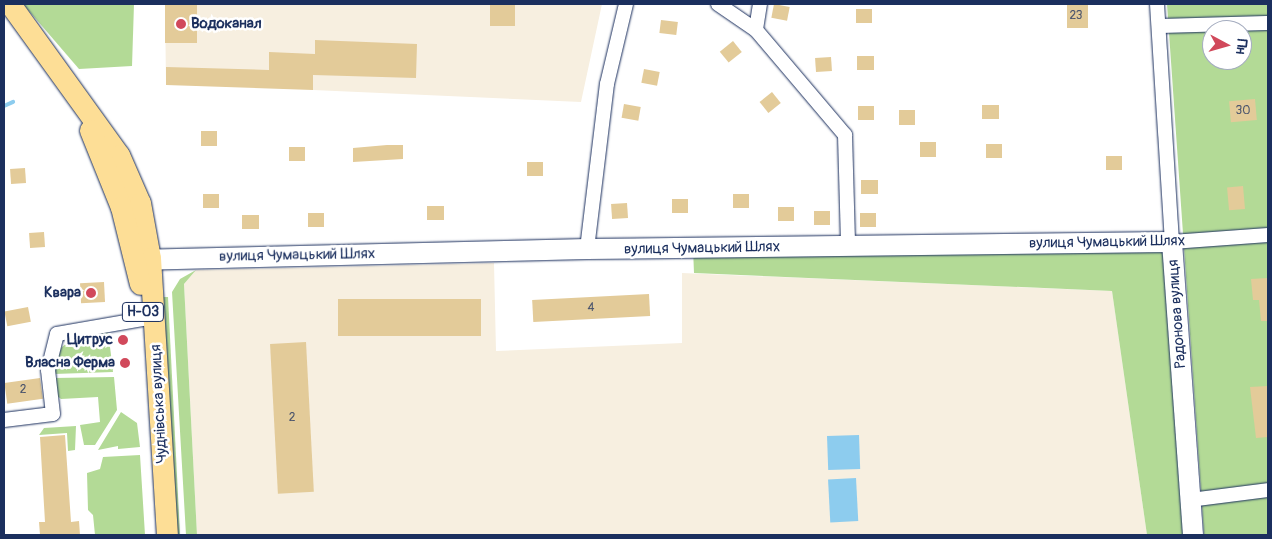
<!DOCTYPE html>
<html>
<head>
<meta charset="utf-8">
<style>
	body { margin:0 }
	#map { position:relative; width:1272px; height:539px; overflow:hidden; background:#fff; font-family:Pangolin,sans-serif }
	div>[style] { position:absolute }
	.built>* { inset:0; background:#f7efe0 }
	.green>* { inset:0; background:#b3da96 }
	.water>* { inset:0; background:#8dccee; transform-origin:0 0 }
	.stream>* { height:4px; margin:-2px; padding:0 2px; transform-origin:2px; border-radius:2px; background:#8dccee }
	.building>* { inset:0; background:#e3cb99; transform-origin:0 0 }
	.roads { filter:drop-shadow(0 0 1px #1b2f5e) drop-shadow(0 0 1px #1b2f5e) }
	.street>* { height:14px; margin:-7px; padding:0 7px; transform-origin:7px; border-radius:7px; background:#fff }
	.secondary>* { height:20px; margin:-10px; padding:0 10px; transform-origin:10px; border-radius:10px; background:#fff }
	.primary>* { height:21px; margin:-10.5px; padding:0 10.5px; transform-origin:10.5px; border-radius:10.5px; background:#fdde96 }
	.dots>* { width:14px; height:14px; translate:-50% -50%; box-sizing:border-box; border:2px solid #fff; border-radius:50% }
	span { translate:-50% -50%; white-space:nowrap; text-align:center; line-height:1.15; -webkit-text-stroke:5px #fff; paint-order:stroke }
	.number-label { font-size:12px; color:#4d566d }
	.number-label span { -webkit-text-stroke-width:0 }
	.shield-label span { padding:1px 4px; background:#fff; border:1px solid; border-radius:4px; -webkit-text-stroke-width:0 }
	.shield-label { font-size:14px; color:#1b2f5e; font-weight:700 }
	.poi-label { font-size:15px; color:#1b2f5e; font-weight:700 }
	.left { translate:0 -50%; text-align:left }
	.right { translate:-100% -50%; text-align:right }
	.street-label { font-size:15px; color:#1b2f5e }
	.frame { position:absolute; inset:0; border:5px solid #1b2f5e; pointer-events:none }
	.north { position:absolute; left:1202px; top:20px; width:50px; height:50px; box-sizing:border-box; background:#fff; border:1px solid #a4acbf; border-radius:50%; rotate:96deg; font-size:14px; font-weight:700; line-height:20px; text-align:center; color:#1b2f5e }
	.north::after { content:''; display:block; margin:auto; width:18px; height:22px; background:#d1495b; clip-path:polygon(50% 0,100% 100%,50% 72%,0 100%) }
</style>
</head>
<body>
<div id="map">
	<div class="built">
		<div style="clip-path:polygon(165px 4px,602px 4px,581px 102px,313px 90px,286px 85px,166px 85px)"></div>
		<div style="clip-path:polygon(494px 263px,496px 351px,682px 343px,682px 273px,1112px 291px,1147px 535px,197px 535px,184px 284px,196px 270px)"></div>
	</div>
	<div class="green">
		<div style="clip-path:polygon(23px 4px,134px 4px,132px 66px,79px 69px)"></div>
		<div style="clip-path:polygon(evenodd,1167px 4px,1268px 4px,1268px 535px,1204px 535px,1167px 4px,1212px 30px,1242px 30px,1242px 60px,1212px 60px,1212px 30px)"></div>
		<div style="clip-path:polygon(1172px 242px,1193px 535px,1147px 535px,1112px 291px,694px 273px,693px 248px)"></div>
		<div style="clip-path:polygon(196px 270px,184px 284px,197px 535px,186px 535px,172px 292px,180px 279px)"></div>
		<div style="clip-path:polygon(162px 297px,168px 297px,180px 535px,175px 535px)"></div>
		<div style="clip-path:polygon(108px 330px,113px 372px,54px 374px,61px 348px,69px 341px)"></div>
		<div style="clip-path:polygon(114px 377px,117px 410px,95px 445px,84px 445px,80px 425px,100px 422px,98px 397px,61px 399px,56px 395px,54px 378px)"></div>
		<div style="clip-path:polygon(121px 412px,137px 423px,140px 447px,118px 449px,118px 446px,98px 450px)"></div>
		<div style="clip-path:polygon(76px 426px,75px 450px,68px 451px,67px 433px,39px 435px,44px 428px)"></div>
		<div style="clip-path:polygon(140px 455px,145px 535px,95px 535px,93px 515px,88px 510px,87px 473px,100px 469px,103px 457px)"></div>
	</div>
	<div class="water">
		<div style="left:859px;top:435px;width:34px;height:32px;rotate:88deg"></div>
		<div style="left:856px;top:478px;width:43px;height:28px;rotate:87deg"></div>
	</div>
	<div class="stream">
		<div style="left:4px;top:106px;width:10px;rotate:-24deg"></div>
	</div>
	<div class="building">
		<div style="left:165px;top:4px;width:32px;height:39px"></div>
		<div style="left:490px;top:4px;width:25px;height:22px"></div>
		<div style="left:774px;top:4px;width:16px;height:14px;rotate:11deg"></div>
		<div style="left:1067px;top:4px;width:21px;height:24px"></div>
		<div style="left:856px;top:9px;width:16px;height:14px"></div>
		<div style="left:661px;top:20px;width:17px;height:13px;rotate:7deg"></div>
		<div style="clip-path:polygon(315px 40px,417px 44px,416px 78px,313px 75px,313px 90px,166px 85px,166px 67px,269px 70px,269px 52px,315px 54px)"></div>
		<div style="left:733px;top:41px;width:14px;height:17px;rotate:51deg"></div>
		<div style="left:857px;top:56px;width:17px;height:14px"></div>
		<div style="left:831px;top:57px;width:14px;height:16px;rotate:86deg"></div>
		<div style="left:644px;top:69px;width:16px;height:14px;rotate:11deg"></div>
		<div style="left:772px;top:92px;width:14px;height:16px;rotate:51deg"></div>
		<div style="left:1255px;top:99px;width:21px;height:26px;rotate:85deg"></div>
		<div style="left:624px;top:104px;width:17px;height:14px;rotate:10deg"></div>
		<div style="left:982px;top:105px;width:17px;height:14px"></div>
		<div style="left:858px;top:106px;width:16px;height:14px"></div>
		<div style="left:915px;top:110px;width:15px;height:16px;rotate:90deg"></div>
		<div style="left:217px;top:131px;width:15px;height:16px;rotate:90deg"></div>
		<div style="left:920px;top:142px;width:16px;height:15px"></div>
		<div style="left:986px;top:144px;width:16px;height:14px"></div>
		<div style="clip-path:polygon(387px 145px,403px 145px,403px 159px,353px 162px,353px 148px)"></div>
		<div style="left:289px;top:147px;width:16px;height:14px"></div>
		<div style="left:1106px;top:156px;width:16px;height:14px"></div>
		<div style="left:527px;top:162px;width:16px;height:14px"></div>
		<div style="left:25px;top:168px;width:15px;height:15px;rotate:86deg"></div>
		<div style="left:861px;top:180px;width:17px;height:14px"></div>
		<div style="left:1243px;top:186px;width:23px;height:16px;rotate:85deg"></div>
		<div style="left:219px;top:194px;width:14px;height:16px;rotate:90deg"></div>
		<div style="left:733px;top:194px;width:16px;height:14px"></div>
		<div style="left:672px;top:199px;width:16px;height:14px"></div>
		<div style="left:627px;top:203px;width:15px;height:16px;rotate:86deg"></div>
		<div style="left:427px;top:206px;width:17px;height:14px"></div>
		<div style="left:778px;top:207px;width:16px;height:14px"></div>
		<div style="left:814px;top:211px;width:16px;height:14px"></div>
		<div style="left:308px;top:213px;width:16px;height:14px"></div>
		<div style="left:860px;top:213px;width:16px;height:14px"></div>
		<div style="left:242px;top:215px;width:17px;height:14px"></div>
		<div style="left:44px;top:232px;width:15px;height:15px;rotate:86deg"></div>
		<div style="clip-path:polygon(1268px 278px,1268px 321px,1261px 321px,1259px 300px,1253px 300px,1251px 279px)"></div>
		<div style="left:104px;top:282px;width:20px;height:24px;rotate:87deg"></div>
		<div style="left:649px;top:294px;width:22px;height:117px;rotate:87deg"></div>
		<div style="left:481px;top:299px;width:37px;height:143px;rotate:90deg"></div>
		<div style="left:28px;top:307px;width:15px;height:24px;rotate:79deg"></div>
		<div style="left:306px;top:342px;width:150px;height:36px;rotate:87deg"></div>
		<div style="left:40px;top:378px;width:21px;height:36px;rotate:82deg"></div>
		<div style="clip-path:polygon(1268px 386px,1268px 437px,1256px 438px,1250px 387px)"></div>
		<div style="clip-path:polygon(65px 435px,71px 522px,79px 521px,80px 535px,40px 535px,39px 522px,45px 522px,40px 437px)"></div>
	</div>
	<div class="roads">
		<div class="street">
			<div style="left:718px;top:4px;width:46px;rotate:34.4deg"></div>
			<div style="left:760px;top:4px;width:26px;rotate:99deg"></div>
			<div style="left:756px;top:30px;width:138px;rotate:49.7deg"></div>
			<div style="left:845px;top:135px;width:110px;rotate:88.4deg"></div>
			<div style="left:1157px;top:4px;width:238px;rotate:86.4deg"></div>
			<div style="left:1172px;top:242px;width:96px;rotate:-4.2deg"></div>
			<div style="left:1159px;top:26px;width:109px;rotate:-1.6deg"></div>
			<div style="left:587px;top:249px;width:166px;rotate:-83.1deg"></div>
			<div style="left:607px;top:84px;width:82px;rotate:-76.6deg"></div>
			<div style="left:4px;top:420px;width:49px;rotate:-7deg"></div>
			<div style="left:53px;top:414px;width:44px;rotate:-96.5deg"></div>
			<div style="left:48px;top:370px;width:37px;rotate:-76deg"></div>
			<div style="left:57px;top:334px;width:98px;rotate:-9.9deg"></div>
			<div style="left:1190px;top:500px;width:79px;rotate:-7.3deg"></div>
		</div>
		<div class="secondary">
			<div style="left:136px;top:260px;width:451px;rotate:-1.4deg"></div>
			<div style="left:587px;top:249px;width:585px;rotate:-0.69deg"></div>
			<div style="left:1172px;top:242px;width:294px;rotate:85.9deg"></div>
		</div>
		<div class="primary">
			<div style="left:10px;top:4px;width:186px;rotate:54.2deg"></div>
			<div style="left:119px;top:155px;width:52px;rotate:66.4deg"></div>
			<div style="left:140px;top:203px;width:56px;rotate:79.7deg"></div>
			<div style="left:150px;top:258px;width:278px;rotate:86.5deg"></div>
			<div style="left:90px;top:130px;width:83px;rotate:68.1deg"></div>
			<div style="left:121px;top:207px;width:79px;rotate:76.1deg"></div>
		</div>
	</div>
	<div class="dots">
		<div style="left:181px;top:24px;background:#d1495b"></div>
		<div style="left:91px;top:293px;background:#d1495b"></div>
		<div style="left:123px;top:340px;background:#d1495b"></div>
		<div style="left:125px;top:363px;background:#d1495b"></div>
	</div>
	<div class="number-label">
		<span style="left:1076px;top:16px">23</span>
		<span style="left:1243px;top:111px">30</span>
		<span style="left:591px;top:308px">4</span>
		<span style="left:23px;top:390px">2</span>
		<span style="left:292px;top:418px">2</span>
	</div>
	<div class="shield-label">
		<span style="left:143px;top:312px">Н-03</span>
	</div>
	<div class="poi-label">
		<span class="left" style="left:191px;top:24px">Водоканал</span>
		<span class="right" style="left:81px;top:293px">Квара</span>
		<span class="right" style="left:113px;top:340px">Цитрус</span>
		<span class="right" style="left:115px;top:363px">Власна Ферма</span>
	</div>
	<div class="street-label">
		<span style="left:1107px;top:242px;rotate:-1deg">вулиця Чумацький Шлях</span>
		<span style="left:702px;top:248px;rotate:-1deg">вулиця Чумацький Шлях</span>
		<span style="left:297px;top:255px;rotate:-1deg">вулиця Чумацький Шлях</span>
		<span style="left:1177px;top:314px;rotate:-94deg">Радонова вулиця</span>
		<span style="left:159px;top:404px;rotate:-93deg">Чуднівська вулиця</span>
	</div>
	<div class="frame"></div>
	<div class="north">Пн</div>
</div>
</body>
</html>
